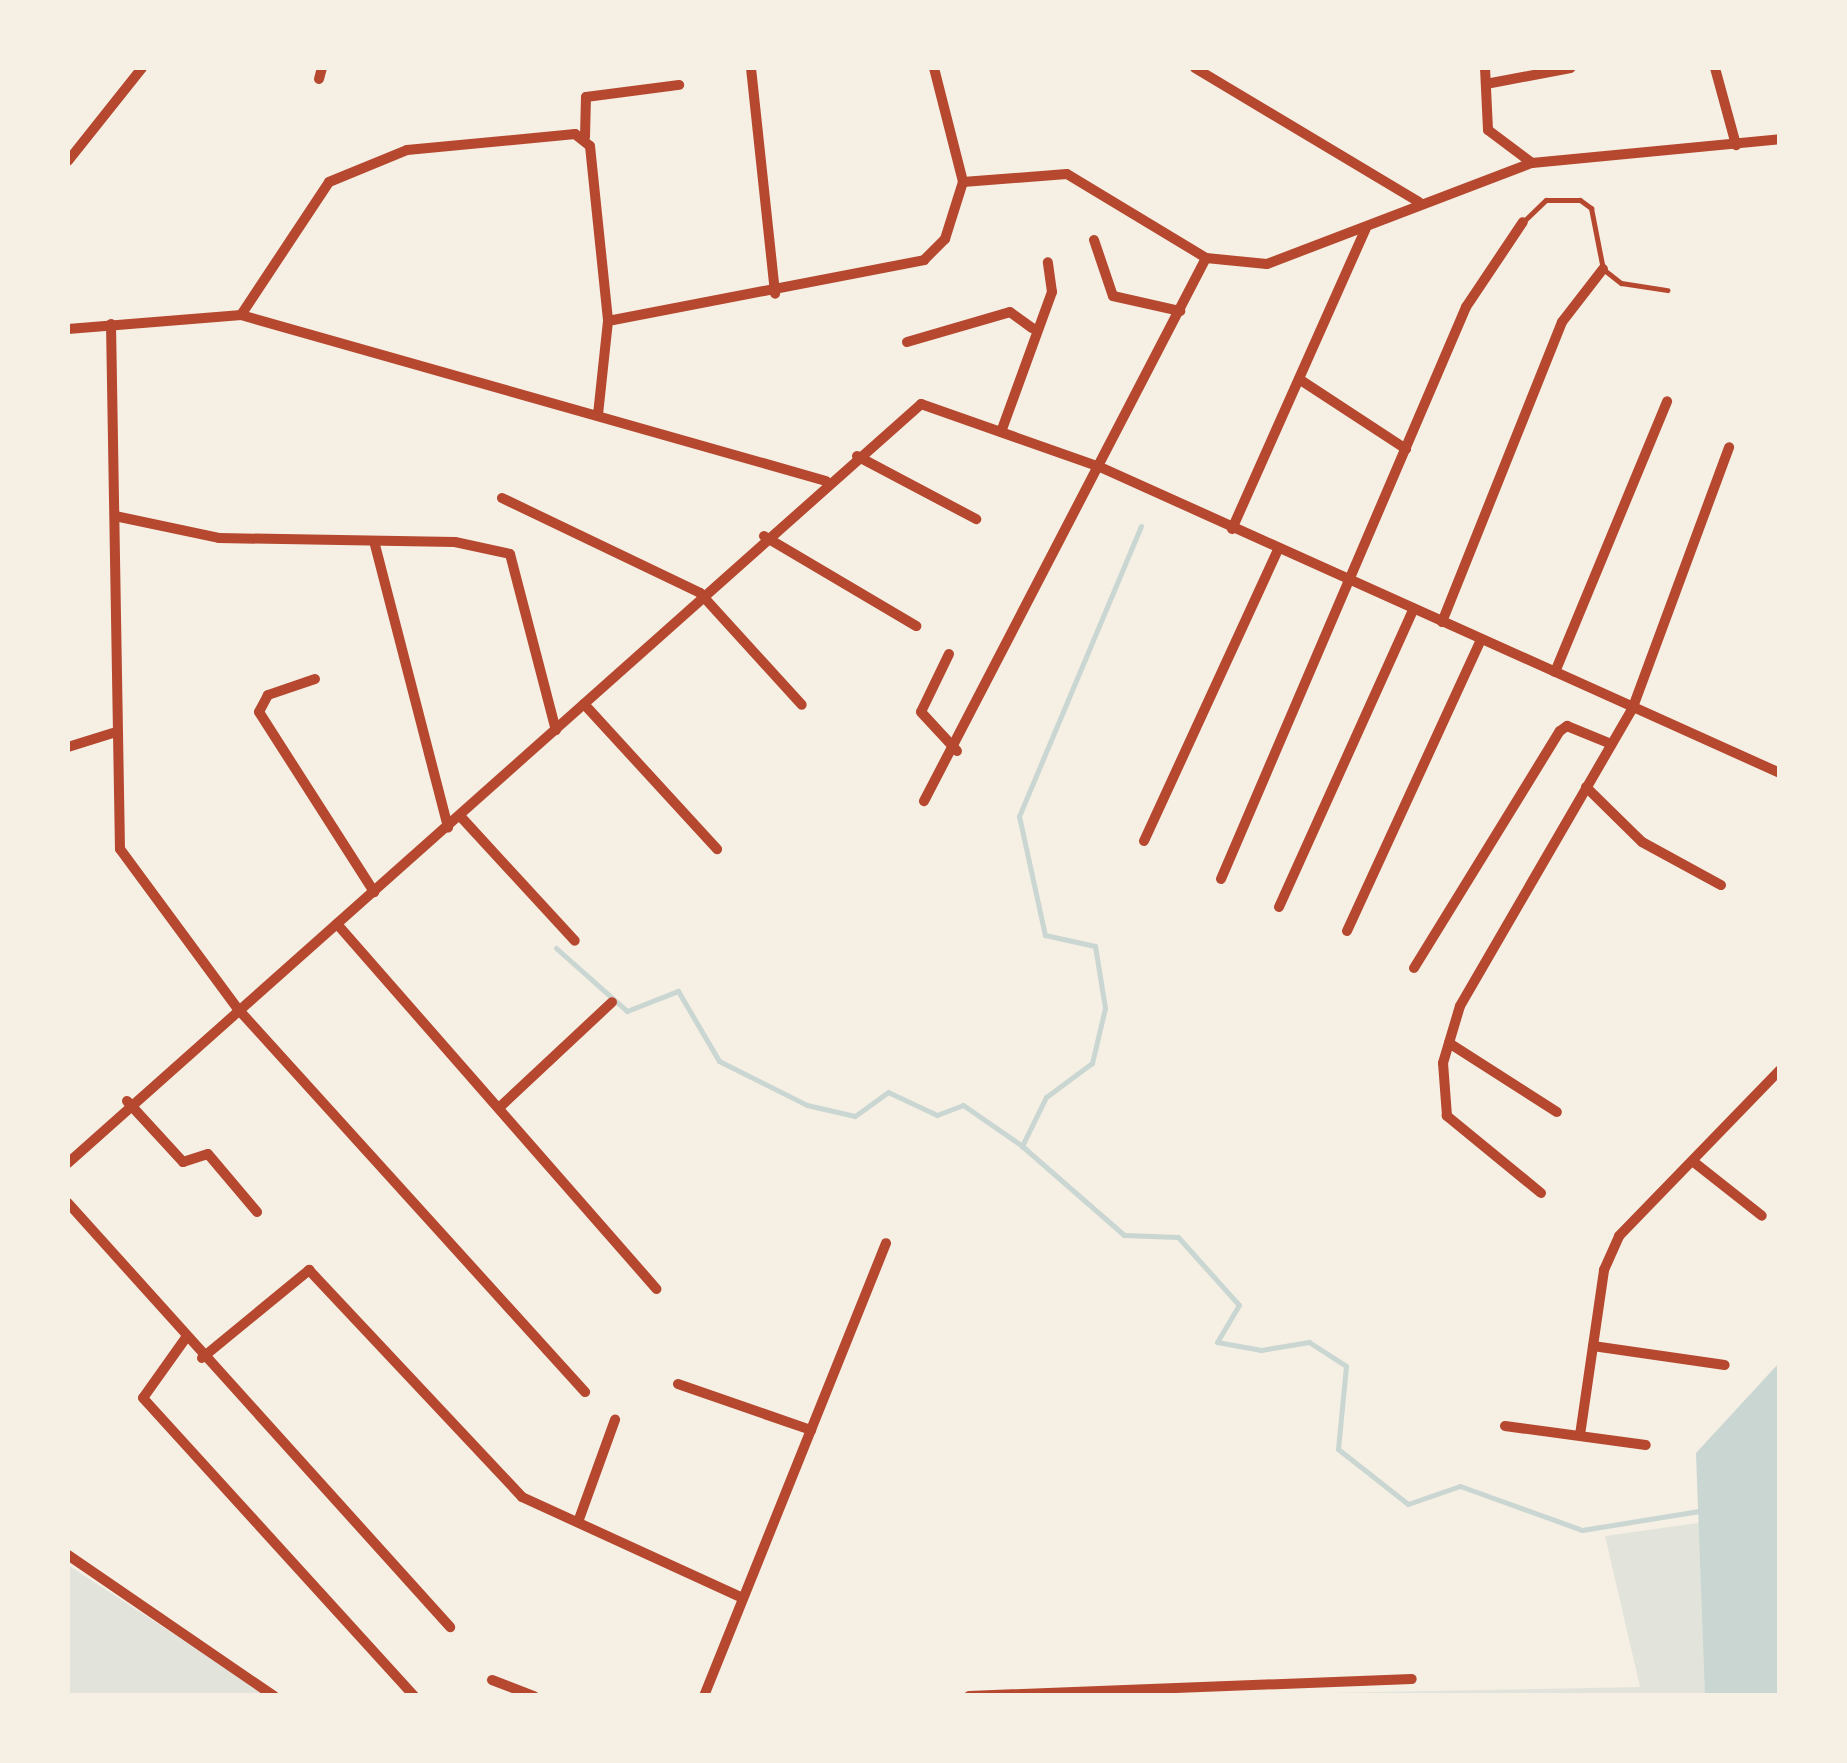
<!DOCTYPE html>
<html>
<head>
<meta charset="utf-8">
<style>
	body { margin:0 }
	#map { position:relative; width:1847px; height:1763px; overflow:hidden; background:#f6efe4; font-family:"Times New Roman",serif }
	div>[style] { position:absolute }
	.green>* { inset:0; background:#e2e4dc }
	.water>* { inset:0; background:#c9d6d2 }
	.stream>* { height:5px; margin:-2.5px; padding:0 2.5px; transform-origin:2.5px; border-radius:2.5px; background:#c9d6d2 }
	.service>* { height:5px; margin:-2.5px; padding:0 2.5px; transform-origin:2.5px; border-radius:2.5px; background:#b5482f }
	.minor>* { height:10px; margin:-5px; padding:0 5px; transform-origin:5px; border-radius:5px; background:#b5482f }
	span { translate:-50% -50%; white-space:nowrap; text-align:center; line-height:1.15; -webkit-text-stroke:8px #f6efe4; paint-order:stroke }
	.frame { position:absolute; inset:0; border:70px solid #f6efe4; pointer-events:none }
</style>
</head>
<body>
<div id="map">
	<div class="green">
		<div style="clip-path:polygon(1712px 1521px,1740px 1696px,1159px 1696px,1640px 1687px,1605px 1536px)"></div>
		<div style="clip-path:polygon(68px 1565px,267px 1695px,68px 1695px)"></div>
	</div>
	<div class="water">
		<div style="clip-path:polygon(1779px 1363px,1779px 1695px,1705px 1695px,1696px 1453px)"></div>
	</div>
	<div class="stream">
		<div style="left:1141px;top:526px;width:315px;rotate:112.8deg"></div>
		<div style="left:1019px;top:816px;width:122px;rotate:77.7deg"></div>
		<div style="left:1045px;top:935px;width:51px;rotate:12.4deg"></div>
		<div style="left:1095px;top:946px;width:63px;rotate:80.8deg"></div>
		<div style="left:1105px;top:1008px;width:57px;rotate:103.3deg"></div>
		<div style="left:1092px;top:1063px;width:57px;rotate:143.5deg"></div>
		<div style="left:1046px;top:1097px;width:55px;rotate:116.1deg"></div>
		<div style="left:1022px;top:1146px;width:135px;rotate:41.1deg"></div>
		<div style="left:1124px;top:1235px;width:54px;rotate:2.1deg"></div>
		<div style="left:1178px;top:1237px;width:91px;rotate:48.1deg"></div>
		<div style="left:1239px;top:1305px;width:43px;rotate:120.7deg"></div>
		<div style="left:1217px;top:1342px;width:45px;rotate:10.3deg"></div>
		<div style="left:1261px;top:1350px;width:49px;rotate:-9.5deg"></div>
		<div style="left:1309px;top:1342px;width:44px;rotate:33deg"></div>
		<div style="left:1346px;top:1366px;width:83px;rotate:95.5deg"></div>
		<div style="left:1338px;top:1449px;width:89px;rotate:38.2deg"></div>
		<div style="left:1408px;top:1504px;width:55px;rotate:-19.1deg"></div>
		<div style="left:1460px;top:1486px;width:130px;rotate:19.8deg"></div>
		<div style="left:1582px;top:1530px;width:125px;rotate:-9.2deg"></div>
		<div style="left:556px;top:948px;width:95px;rotate:41.6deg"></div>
		<div style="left:627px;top:1011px;width:55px;rotate:-21.4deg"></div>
		<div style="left:678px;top:991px;width:81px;rotate:59.6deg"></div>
		<div style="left:719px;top:1061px;width:98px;rotate:26.6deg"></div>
		<div style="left:807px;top:1105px;width:49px;rotate:12.9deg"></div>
		<div style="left:855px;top:1116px;width:41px;rotate:-36deg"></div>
		<div style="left:888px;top:1092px;width:54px;rotate:25.1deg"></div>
		<div style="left:937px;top:1115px;width:28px;rotate:-21deg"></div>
		<div style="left:963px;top:1105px;width:70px;rotate:34.6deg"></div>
	</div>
	<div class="service">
		<div style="left:1525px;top:220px;width:29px;rotate:-44deg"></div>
		<div style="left:1546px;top:200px;width:34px"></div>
		<div style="left:1580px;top:200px;width:14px;rotate:36deg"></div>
		<div style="left:1591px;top:208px;width:62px;rotate:78.9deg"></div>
		<div style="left:1603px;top:269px;width:23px;rotate:38deg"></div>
		<div style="left:1621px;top:283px;width:47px;rotate:8.7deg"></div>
	</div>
	<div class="minor">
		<div style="left:751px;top:68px;width:227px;rotate:83.9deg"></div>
		<div style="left:934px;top:68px;width:118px;rotate:75.7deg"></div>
		<div style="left:1195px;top:68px;width:261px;rotate:30.9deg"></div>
		<div style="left:1485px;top:68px;width:62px;rotate:87.2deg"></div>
		<div style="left:1488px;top:130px;width:55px;rotate:36.9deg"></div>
		<div style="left:1715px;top:68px;width:80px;rotate:74.7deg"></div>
		<div style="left:319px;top:79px;width:11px;rotate:-75deg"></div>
		<div style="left:1486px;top:84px;width:86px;rotate:-10.7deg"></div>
		<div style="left:585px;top:137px;width:40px;rotate:-88.6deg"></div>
		<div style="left:586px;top:97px;width:94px;rotate:-7.4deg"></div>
		<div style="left:68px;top:161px;width:119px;rotate:-51.5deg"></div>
		<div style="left:1094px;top:240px;width:59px;rotate:71.3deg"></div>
		<div style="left:1113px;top:296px;width:69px;rotate:12.6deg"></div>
		<div style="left:1206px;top:258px;width:61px;rotate:5.6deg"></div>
		<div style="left:1267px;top:264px;width:284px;rotate:-20.9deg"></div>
		<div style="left:1532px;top:163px;width:249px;rotate:-5.5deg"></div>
		<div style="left:241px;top:315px;width:159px;rotate:-56.5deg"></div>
		<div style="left:329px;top:182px;width:84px;rotate:-22.3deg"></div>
		<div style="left:407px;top:150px;width:169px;rotate:-5.4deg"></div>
		<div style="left:575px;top:134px;width:19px;rotate:39deg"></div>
		<div style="left:590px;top:146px;width:176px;rotate:84.1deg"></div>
		<div style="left:608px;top:321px;width:94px;rotate:96.1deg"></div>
		<div style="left:608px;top:321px;width:322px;rotate:-10.9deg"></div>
		<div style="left:924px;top:260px;width:30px;rotate:-45deg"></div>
		<div style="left:945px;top:239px;width:60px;rotate:-72.5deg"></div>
		<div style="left:963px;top:182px;width:104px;rotate:-4.4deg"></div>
		<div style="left:1067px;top:174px;width:162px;rotate:31.1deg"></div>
		<div style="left:1206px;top:258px;width:612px;rotate:117.44deg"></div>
		<div style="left:111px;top:324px;width:525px;rotate:89.02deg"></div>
		<div style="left:120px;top:849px;width:199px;rotate:53.6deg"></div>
		<div style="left:238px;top:1009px;width:517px;rotate:47.82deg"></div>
		<div style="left:68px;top:329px;width:174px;rotate:-4.6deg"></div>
		<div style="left:241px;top:315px;width:608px;rotate:15.84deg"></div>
		<div style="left:907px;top:342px;width:107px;rotate:-16.2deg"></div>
		<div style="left:1010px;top:312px;width:27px;rotate:36deg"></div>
		<div style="left:1299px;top:379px;width:128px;rotate:33.2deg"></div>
		<div style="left:1001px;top:432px;width:149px;rotate:-70deg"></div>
		<div style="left:1052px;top:292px;width:30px;rotate:-98deg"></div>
		<div style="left:857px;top:456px;width:135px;rotate:27.9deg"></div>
		<div style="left:502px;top:498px;width:220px;rotate:25.6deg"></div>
		<div style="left:700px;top:593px;width:151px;rotate:47.7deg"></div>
		<div style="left:115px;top:516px;width:106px;rotate:11.9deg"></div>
		<div style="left:219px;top:538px;width:236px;rotate:1deg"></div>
		<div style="left:455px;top:542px;width:56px;rotate:12.3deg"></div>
		<div style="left:510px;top:554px;width:182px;rotate:75.4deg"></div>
		<div style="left:1232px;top:529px;width:329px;rotate:-66deg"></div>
		<div style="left:764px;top:536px;width:177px;rotate:30.6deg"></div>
		<div style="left:374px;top:541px;width:296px;rotate:75.5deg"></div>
		<div style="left:1442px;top:622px;width:323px;rotate:-68.2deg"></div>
		<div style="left:1562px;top:322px;width:67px;rotate:-52.3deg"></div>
		<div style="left:949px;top:654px;width:64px;rotate:115.8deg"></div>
		<div style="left:921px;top:712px;width:53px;rotate:47.3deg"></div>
		<div style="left:1555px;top:672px;width:293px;rotate:-67.5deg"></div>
		<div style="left:315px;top:679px;width:50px;rotate:161.2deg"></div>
		<div style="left:268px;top:695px;width:19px;rotate:118deg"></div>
		<div style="left:259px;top:712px;width:214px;rotate:57.4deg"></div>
		<div style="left:584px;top:704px;width:197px;rotate:47.5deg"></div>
		<div style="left:68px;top:747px;width:47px;rotate:-17.3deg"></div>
		<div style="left:1586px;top:787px;width:78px;rotate:44.5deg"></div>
		<div style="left:1642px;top:842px;width:90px;rotate:28.6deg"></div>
		<div style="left:461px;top:817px;width:168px;rotate:47.4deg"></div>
		<div style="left:1144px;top:841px;width:320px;rotate:-65.3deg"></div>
		<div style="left:1221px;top:879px;width:622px;rotate:-66.81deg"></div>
		<div style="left:1466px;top:307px;width:102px;rotate:-56.2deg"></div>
		<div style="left:1279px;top:907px;width:326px;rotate:-65.7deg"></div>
		<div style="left:337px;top:924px;width:485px;rotate:48.8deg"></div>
		<div style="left:1347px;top:931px;width:320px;rotate:-65.3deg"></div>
		<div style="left:1414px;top:968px;width:278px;rotate:-58.4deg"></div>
		<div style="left:1560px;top:731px;width:9px;rotate:-36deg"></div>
		<div style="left:1567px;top:726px;width:48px;rotate:22.2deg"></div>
		<div style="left:1449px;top:1043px;width:128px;rotate:32.6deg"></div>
		<div style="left:127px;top:1101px;width:83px;rotate:47.4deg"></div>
		<div style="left:183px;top:1162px;width:26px;rotate:-18deg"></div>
		<div style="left:208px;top:1154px;width:76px;rotate:49.8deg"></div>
		<div style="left:501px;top:1106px;width:152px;rotate:-43.1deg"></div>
		<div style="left:68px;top:1163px;width:1142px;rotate:-41.66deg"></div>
		<div style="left:921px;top:404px;width:190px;rotate:19.4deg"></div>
		<div style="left:1100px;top:467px;width:746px;rotate:24.23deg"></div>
		<div style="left:1695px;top:1163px;width:85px;rotate:38.3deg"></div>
		<div style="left:1541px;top:1193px;width:122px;rotate:-140.7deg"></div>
		<div style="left:1447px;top:1116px;width:53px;rotate:-94.3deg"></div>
		<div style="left:1443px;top:1063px;width:59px;rotate:-73.4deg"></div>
		<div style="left:1460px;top:1006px;width:345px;rotate:-59.9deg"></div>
		<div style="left:1633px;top:707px;width:277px;rotate:-69.7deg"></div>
		<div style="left:68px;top:1203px;width:571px;rotate:47.98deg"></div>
		<div style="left:185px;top:1339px;width:72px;rotate:125.4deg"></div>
		<div style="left:143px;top:1398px;width:403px;rotate:47.7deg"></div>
		<div style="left:1593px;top:1346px;width:133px;rotate:8.2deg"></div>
		<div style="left:202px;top:1358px;width:139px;rotate:-39.4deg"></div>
		<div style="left:309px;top:1270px;width:311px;rotate:46.8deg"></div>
		<div style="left:522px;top:1497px;width:243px;rotate:24.6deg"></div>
		<div style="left:678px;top:1384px;width:141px;rotate:19.1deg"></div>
		<div style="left:1505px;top:1426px;width:142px;rotate:7.7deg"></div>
		<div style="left:1580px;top:1435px;width:167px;rotate:-81.7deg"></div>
		<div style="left:1604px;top:1270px;width:37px;rotate:-66deg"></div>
		<div style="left:1619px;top:1236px;width:231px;rotate:-45.9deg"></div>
		<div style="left:578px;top:1522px;width:109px;rotate:-70.1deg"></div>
		<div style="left:68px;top:1555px;width:250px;rotate:34.4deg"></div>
		<div style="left:492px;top:1680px;width:45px;rotate:20.9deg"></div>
		<div style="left:704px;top:1696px;width:488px;rotate:-68.1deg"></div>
		<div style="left:969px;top:1696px;width:443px;rotate:-2.2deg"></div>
	</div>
	<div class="frame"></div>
</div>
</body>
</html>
